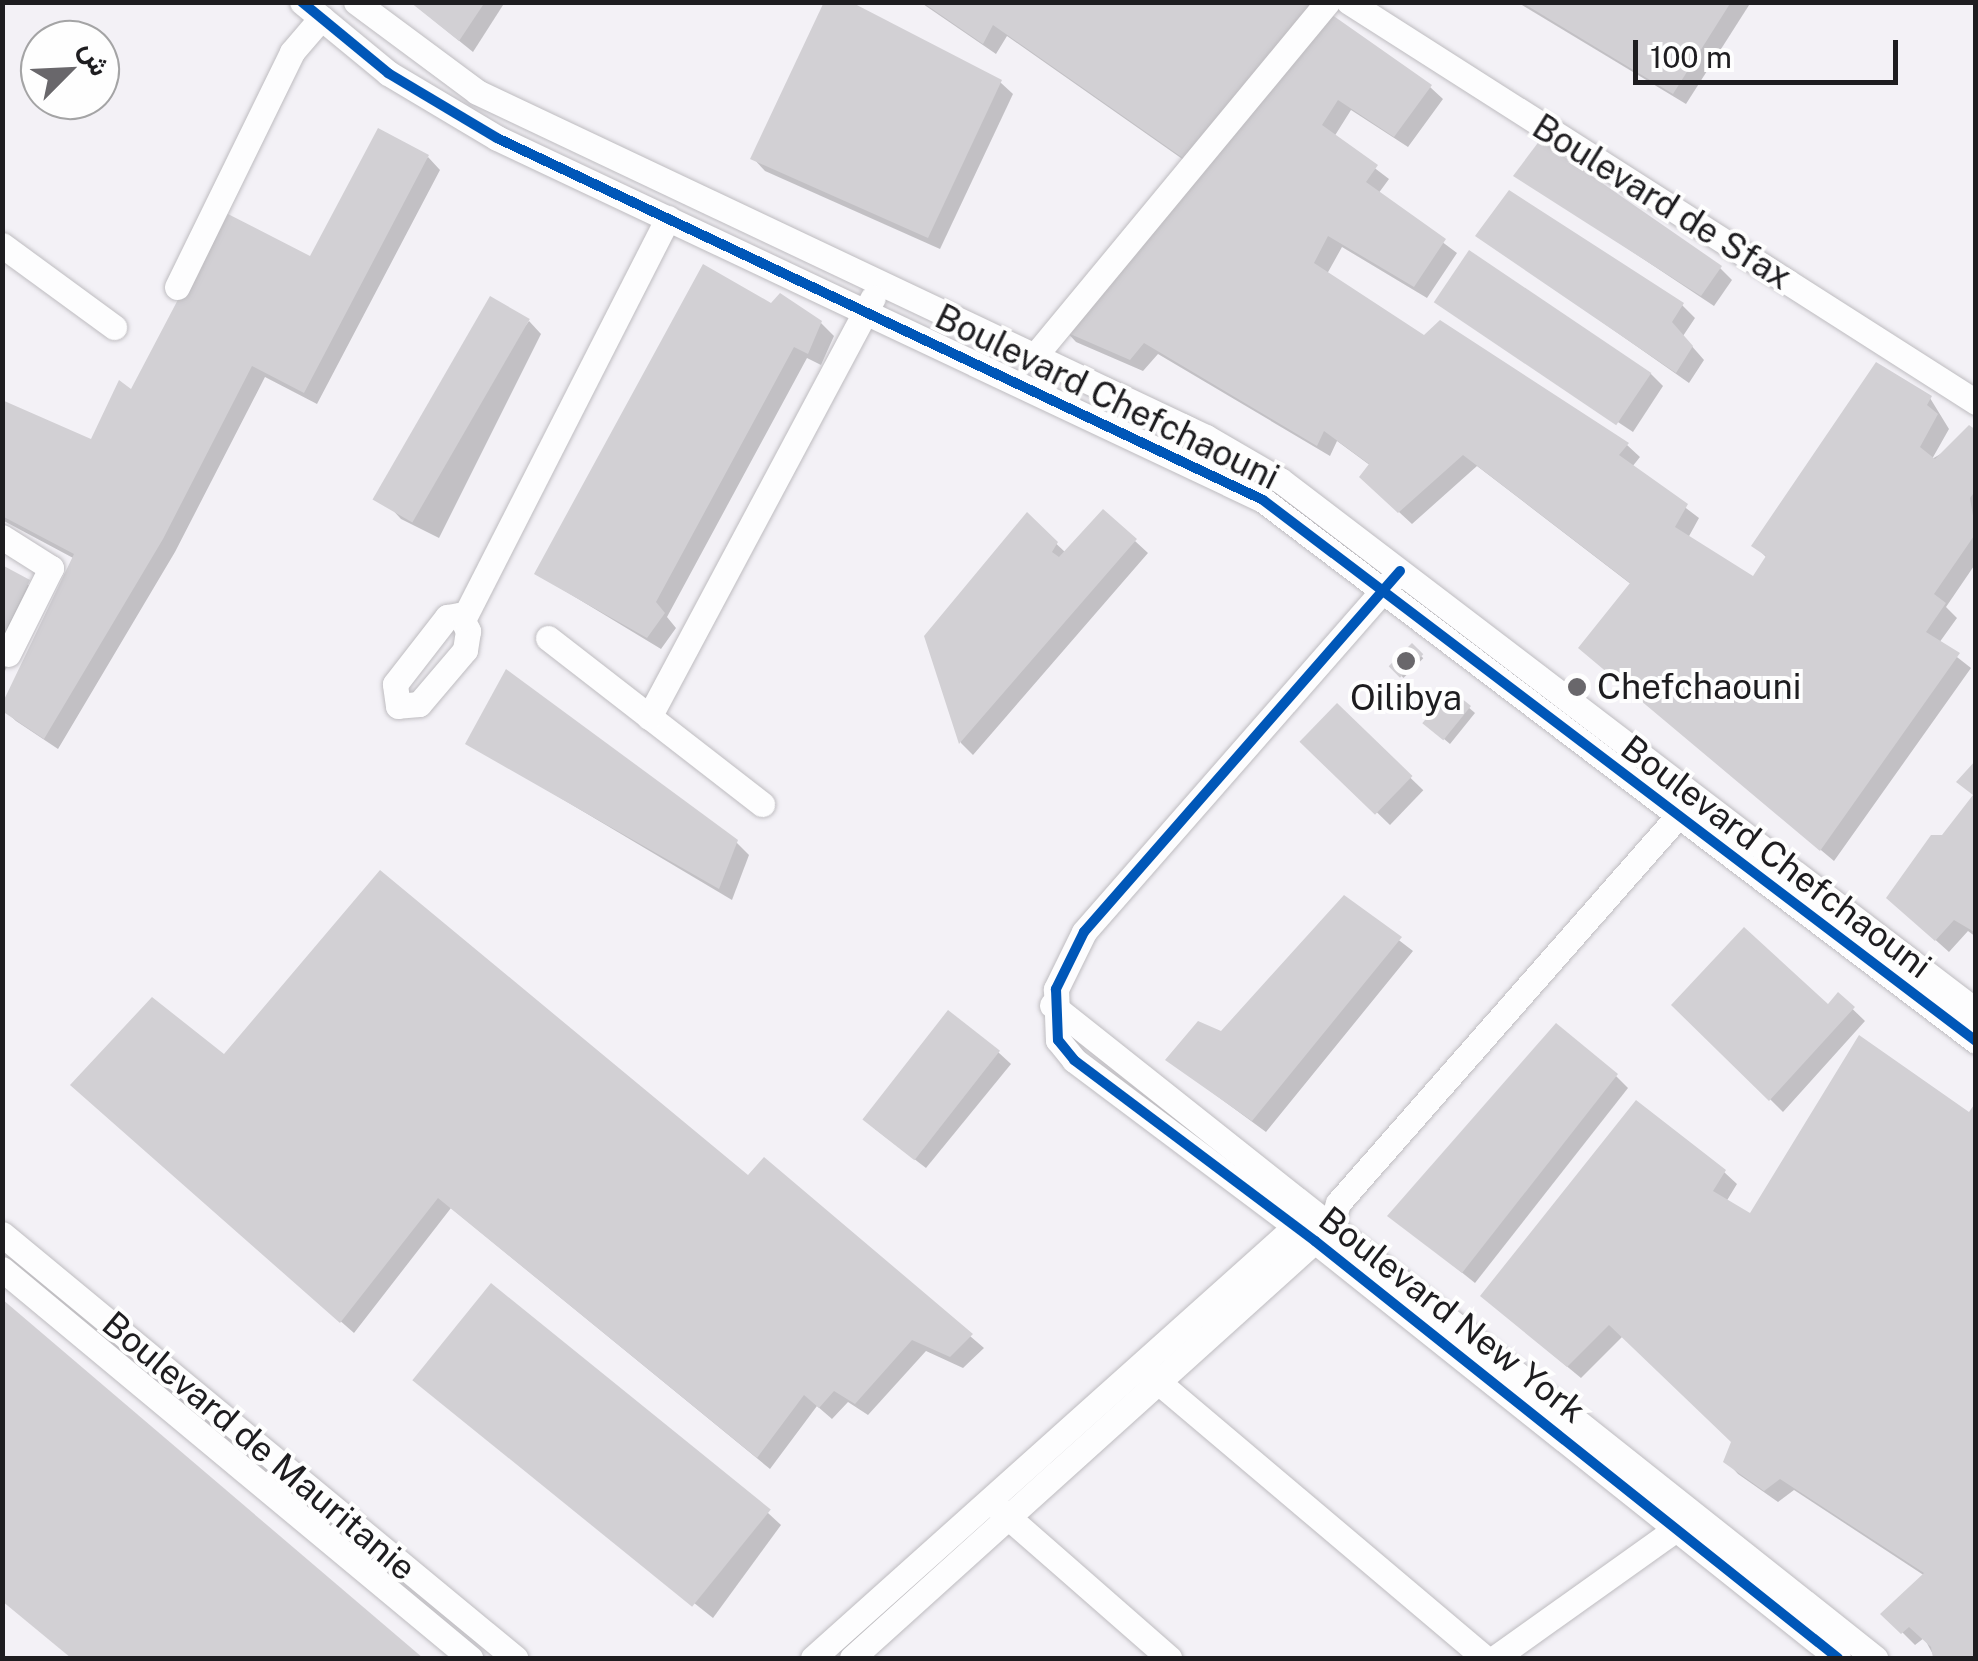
<!DOCTYPE html>
<html>
<head>
<meta charset="utf-8">
<style>
	body { margin:0 }
	#map { position:relative; width:1978px; height:1661px; overflow:hidden; background:#f3f1f6; font-family:"Public Sans",Vazirmatn,sans-serif }
	div>[style] { position:absolute }
	.shadow>* { inset:0; background:#0003; transform-origin:0 0 }
	.building>* { inset:0; background:#d2d0d4; transform-origin:0 0 }
	.roads { filter:drop-shadow(0 0 2px #bebcc0) drop-shadow(0 0 2px #bebcc0) }
	.minor>* { height:25px; margin:-12.5px; padding:0 12.5px; transform-origin:12.5px; border-radius:12.5px; background:#fdfdfe }
	.cycleway>* { height:10px; margin:-5px; padding:0 5px; transform-origin:5px; border-radius:5px; background:#0057b8 }
	.dots>* { width:28px; height:28px; translate:-50% -50%; box-sizing:border-box; border:5px solid #fefefe; border-radius:50% }
	span { translate:-50% -50%; white-space:nowrap; text-align:center; line-height:1.15; -webkit-text-stroke:8px #fefefe; paint-order:stroke }
	.street-label { font-size:35px; color:#1e1d20 }
	.poi-label { font-size:35px; color:#1e1d20 }
	.left { translate:0 -50%; text-align:left }
	.frame { position:absolute; inset:0; border:5px solid #1e1d20; pointer-events:none }
	.north { position:absolute; left:20px; top:20px; width:100px; height:100px; box-sizing:border-box; background:#fefefe; border:2px solid #a4a4a5; border-radius:50%; rotate:66deg; font-size:28px; font-weight:700; line-height:40px; text-align:center; color:#1e1d20 }
	.north::after { content:''; display:block; margin:auto; width:35px; height:45px; background:#69676b; clip-path:polygon(50% 0,100% 100%,50% 72%,0 100%) }
	.scale { position:absolute; left:1633px; top:40px; width:265px; height:45px; box-sizing:border-box; border:5px solid #1e1d20; border-top:0; padding-left:12px; font-size:30px; line-height:35px; white-space:nowrap; color:#1e1d20; -webkit-text-stroke:8px #fefefe; paint-order:stroke }
</style>
</head>
<body>
<div id="map">
	<div class="shadow">
		<div style="clip-path:polygon(411px 2px,505px 2px,473px 52px)"></div>
		<div style="clip-path:polygon(920px 2px,1301px 2px,1430px 87px,1443px 99px,1408px 147px,1351px 110px,1334px 137px,1389px 179px,1378px 194px,1457px 253px,1427px 298px,1342px 247px,1327px 274px,1425px 338px,1627px 445px,1640px 457px,1632px 467px,1699px 518px,1688px 538px,1754px 580px,1768px 559px,1754px 545px,1930px 398px,1949px 429px,1932px 459px,1976px 433px,1976px 563px,1946px 607px,1957px 618px,1939px 643px,1971px 668px,1834px 861px,1594px 660px,1632px 585px,1477px 466px,1412px 524px,1374px 489px,1371px 466px,1337px 441px,1330px 456px,1158px 354px,1143px 371px,1076px 342px,1064px 329px,1198px 170px,1007px 36px,996px 54px)"></div>
		<div style="clip-path:polygon(1517px 2px,1751px 2px,1686px 104px)"></div>
		<div style="clip-path:polygon(1000px 82px,1013px 94px,940px 249px,765px 171px,753px 158px)"></div>
		<div style="clip-path:polygon(428px 157px,440px 170px,317px 404px,265px 377px,175px 552px,58px 749px,16px 721px,3px 709px,75px 559px,2px 520px,2px 403px,92px 443px,132px 392px,311px 260px)"></div>
		<div style="clip-path:polygon(1517px 175px,1720px 268px,1732px 280px,1714px 306px)"></div>
		<div style="clip-path:polygon(1478px 235px,1682px 305px,1695px 318px,1683px 336px,1704px 360px,1689px 383px)"></div>
		<div style="clip-path:polygon(1435px 301px,1650px 373px,1663px 386px,1633px 432px)"></div>
		<div style="clip-path:polygon(772px 306px,821px 323px,834px 336px,821px 365px,807px 358px,667px 617px,676px 628px,661px 649px,537px 574px)"></div>
		<div style="clip-path:polygon(529px 321px,541px 334px,439px 538px,401px 519px,389px 506px)"></div>
		<div style="clip-path:polygon(1027px 516px,1066px 553px,1135px 541px,1148px 553px,973px 755px,961px 743px,927px 637px)"></div>
		<div style="clip-path:polygon(2px 567px,41px 594px,4px 673px,2px 672px)"></div>
		<div style="left:1412px;top:647px;width:16px;height:28px;rotate:45deg"></div>
		<div style="clip-path:polygon(1451px 692px,1475px 713px,1450px 744px,1431px 728px)"></div>
		<div style="left:1337px;top:707px;width:120px;height:48px;rotate:44deg"></div>
		<div style="clip-path:polygon(468px 743px,736px 842px,749px 855px,732px 900px)"></div>
		<div style="clip-path:polygon(1976px 764px,1976px 937px,1968px 931px,1949px 952px,1902px 910px,1975px 797px)"></div>
		<div style="clip-path:polygon(1344px 898px,1413px 951px,1266px 1132px,1168px 1060px,1222px 1034px)"></div>
		<div style="clip-path:polygon(1838px 995px,1865px 1021px,1783px 1112px,1675px 1005px,1828px 1007px)"></div>
		<div style="clip-path:polygon(998px 1052px,1011px 1064px,926px 1168px,875px 1129px)"></div>
		<div style="clip-path:polygon(224px 1057px,748px 1178px,765px 1160px,984px 1348px,963px 1368px,926px 1351px,868px 1415px,848px 1402px,832px 1419px,817px 1406px,770px 1469px,451px 1208px,354px 1333px,86px 1097px)"></div>
		<div style="clip-path:polygon(1616px 1076px,1628px 1088px,1475px 1283px,1390px 1215px)"></div>
		<div style="clip-path:polygon(1976px 1107px,1976px 1658px,1935px 1658px,1924px 1638px,1915px 1645px,1884px 1614px,1925px 1576px,1794px 1490px,1778px 1502px,1738px 1474px,1726px 1461px,1734px 1442px,1623px 1336px,1581px 1378px,1496px 1308px,1724px 1172px,1737px 1184px,1726px 1202px,1750px 1217px,1970px 1116px)"></div>
		<div style="clip-path:polygon(2px 1303px,419px 1658px,73px 1658px,2px 1599px)"></div>
		<div style="clip-path:polygon(431px 1394px,768px 1513px,781px 1525px,713px 1618px)"></div>
	</div>
	<div class="building">
		<div style="clip-path:polygon(410px 2px,485px 2px,459px 41px)"></div>
		<div style="clip-path:polygon(824px 2px,851px 2px,1002px 80px,928px 238px,750px 159px)"></div>
		<div style="clip-path:polygon(922px 2px,1306px 2px,1317px 9px,1190px 163px,993px 25px,983px 44px)"></div>
		<div style="clip-path:polygon(1521px 2px,1731px 2px,1673px 94px)"></div>
		<div style="clip-path:polygon(1328px 12px,1432px 85px,1394px 137px,1338px 100px,1322px 125px,1378px 165px,1366px 182px,1446px 239px,1414px 287px,1328px 236px,1314px 263px,1424px 335px,1440px 320px,1629px 443px,1619px 455px,1688px 504px,1675px 527px,1753px 576px,1766px 556px,1751px 546px,1876px 362px,1932px 396px,1927px 405px,1938px 414px,1920px 447px,1935px 459px,1969px 425px,1976px 430px,1976px 490px,1970px 498px,1976px 533px,1934px 594px,1946px 603px,1926px 632px,1960px 653px,1820px 851px,1578px 648px,1630px 583px,1463px 455px,1398px 513px,1359px 477px,1369px 464px,1324px 431px,1317px 446px,1144px 343px,1130px 360px,1061px 330px)"></div>
		<div style="clip-path:polygon(378px 128px,429px 155px,304px 393px,252px 366px,163px 539px,44px 739px,2px 711px,2px 704px,74px 554px,2px 516px,2px 400px,91px 439px,119px 380px,131px 389px,224px 212px,310px 256px)"></div>
		<div style="clip-path:polygon(1540px 140px,1722px 266px,1701px 296px,1513px 176px)"></div>
		<div style="clip-path:polygon(1509px 190px,1684px 303px,1672px 322px,1693px 346px,1676px 373px,1475px 236px)"></div>
		<div style="left:1469px;top:250px;width:220px;height:63px;rotate:34deg"></div>
		<div style="clip-path:polygon(703px 264px,771px 303px,780px 293px,822px 321px,808px 354px,794px 347px,656px 602px,665px 613px,647px 638px,534px 574px)"></div>
		<div style="left:490px;top:296px;width:46px;height:235px;rotate:30deg"></div>
		<div style="clip-path:polygon(1103px 509px,1137px 539px,959px 744px,924px 636px,1027px 512px,1058px 542px,1052px 552px,1059px 557px)"></div>
		<div style="clip-path:polygon(2px 565px,30px 580px,2px 638px)"></div>
		<div style="left:1412px;top:643px;width:16px;height:33px;rotate:45deg"></div>
		<div style="clip-path:polygon(506px 669px,738px 840px,719px 889px,465px 744px)"></div>
		<div style="left:1450px;top:689px;width:27px;height:44px;rotate:39deg"></div>
		<div style="left:1337px;top:703px;width:105px;height:54px;rotate:44deg"></div>
		<div style="clip-path:polygon(1976px 760px,1976px 933px,1954px 920px,1935px 941px,1886px 898px,1931px 835px,1942px 835px,1973px 795px,1956px 782px)"></div>
		<div style="clip-path:polygon(380px 870px,748px 1175px,764px 1157px,973px 1334px,950px 1357px,912px 1340px,855px 1404px,834px 1391px,819px 1408px,804px 1395px,757px 1458px,438px 1198px,340px 1323px,70px 1085px,152px 997px,224px 1054px)"></div>
		<div style="clip-path:polygon(1344px 895px,1402px 937px,1252px 1121px,1165px 1060px,1198px 1021px,1221px 1031px)"></div>
		<div style="clip-path:polygon(1744px 927px,1828px 1004px,1838px 992px,1855px 1007px,1769px 1101px,1671px 1005px)"></div>
		<div style="left:948px;top:1010px;width:66px;height:139px;rotate:38deg"></div>
		<div style="clip-path:polygon(1556px 1023px,1618px 1074px,1462px 1273px,1387px 1216px)"></div>
		<div style="clip-path:polygon(1859px 1035px,1969px 1112px,1976px 1102px,1973px 1658px,1933px 1658px,1931px 1647px,1909px 1627px,1901px 1634px,1880px 1614px,1924px 1573px,1780px 1479px,1764px 1491px,1723px 1462px,1731px 1442px,1609px 1325px,1567px 1367px,1480px 1296px,1636px 1100px,1726px 1170px,1713px 1191px,1750px 1213px)"></div>
		<div style="left:491px;top:1283px;width:360px;height:125px;rotate:39deg"></div>
		<div style="clip-path:polygon(2px 1299px,423px 1658px,71px 1658px,2px 1601px)"></div>
	</div>
	<div class="roads">
		<div class="minor">
			<div style="left:302px;top:2px;width:112px;rotate:39.5deg"></div>
			<div style="left:388px;top:73px;width:127px;rotate:30.8deg"></div>
			<div style="left:497px;top:138px;width:847px;rotate:25.29deg"></div>
			<div style="left:1263px;top:500px;width:895px;rotate:37.19deg"></div>
			<div style="left:356px;top:2px;width:151px;rotate:36.6deg"></div>
			<div style="left:477px;top:92px;width:807px;rotate:25.33deg"></div>
			<div style="left:1206px;top:437px;width:86px;rotate:30.2deg"></div>
			<div style="left:1280px;top:480px;width:875px;rotate:37.34deg"></div>
			<div style="left:1349px;top:2px;width:744px;rotate:32.54deg"></div>
			<div style="left:2px;top:245px;width:139px;rotate:36.2deg"></div>
			<div style="left:177px;top:287px;width:262px;rotate:-63.9deg"></div>
			<div style="left:292px;top:52px;width:45px;rotate:-49.5deg"></div>
			<div style="left:1033px;top:358px;width:462px;rotate:-50.4deg"></div>
			<div style="left:2px;top:537px;width:58px;rotate:32.3deg"></div>
			<div style="left:51px;top:568px;width:96px;rotate:116.6deg"></div>
			<div style="left:1392px;top:580px;width:468px;rotate:131.2deg"></div>
			<div style="left:1084px;top:932px;width:64px;rotate:116.2deg"></div>
			<div style="left:1056px;top:989px;width:51px;rotate:87.8deg"></div>
			<div style="left:1058px;top:1040px;width:26px;rotate:51deg"></div>
			<div style="left:1074px;top:1060px;width:301px;rotate:36.9deg"></div>
			<div style="left:1315px;top:1241px;width:669px;rotate:38.57deg"></div>
			<div style="left:460px;top:615px;width:18px;rotate:63deg"></div>
			<div style="left:468px;top:631px;width:19px;rotate:99deg"></div>
			<div style="left:465px;top:650px;width:71px;rotate:130.4deg"></div>
			<div style="left:419px;top:704px;width:21px;rotate:175deg"></div>
			<div style="left:398px;top:706px;width:22px;rotate:-98deg"></div>
			<div style="left:395px;top:684px;width:85px;rotate:-52.2deg"></div>
			<div style="left:447px;top:617px;width:13px;rotate:-9deg"></div>
			<div style="left:464px;top:618px;width:449px;rotate:-63deg"></div>
			<div style="left:548px;top:638px;width:271px;rotate:37.8deg"></div>
			<div style="left:649px;top:717px;width:475px;rotate:-61.9deg"></div>
			<div style="left:1052px;top:1005px;width:1051px;rotate:38.43deg"></div>
			<div style="left:2px;top:1234px;width:666px;rotate:39.57deg"></div>
			<div style="left:2px;top:1269px;width:609px;rotate:39.73deg"></div>
			<div style="left:1150px;top:1375px;width:439px;rotate:40.2deg"></div>
			<div style="left:1000px;top:1510px;width:225px;rotate:41.2deg"></div>
			<div style="left:813px;top:1658px;width:663px;rotate:-41.82deg"></div>
			<div style="left:852px;top:1658px;width:645px;rotate:-42.05deg"></div>
			<div style="left:1331px;top:1226px;width:24px;rotate:-73deg"></div>
			<div style="left:1338px;top:1203px;width:515px;rotate:-48.7deg"></div>
			<div style="left:1495px;top:1658px;width:239px;rotate:-35.5deg"></div>
		</div>
	</div>
	<div class="cycleway">
		<div style="left:302px;top:2px;width:112px;rotate:39.5deg"></div>
		<div style="left:388px;top:73px;width:127px;rotate:30.8deg"></div>
		<div style="left:497px;top:138px;width:847px;rotate:25.29deg"></div>
		<div style="left:1263px;top:500px;width:895px;rotate:37.19deg"></div>
		<div style="left:1400px;top:571px;width:480px;rotate:131.2deg"></div>
		<div style="left:1084px;top:932px;width:64px;rotate:116.2deg"></div>
		<div style="left:1056px;top:989px;width:51px;rotate:87.8deg"></div>
		<div style="left:1058px;top:1040px;width:26px;rotate:51deg"></div>
		<div style="left:1074px;top:1060px;width:301px;rotate:36.9deg"></div>
		<div style="left:1315px;top:1241px;width:669px;rotate:38.57deg"></div>
	</div>
	<div class="dots">
		<div style="left:1406px;top:661px;background:#69676b"></div>
		<div style="left:1577px;top:687px;background:#69676b"></div>
	</div>
	<div class="street-label">
		<span style="left:1662px;top:202px;rotate:32deg">Boulevard de Sfax</span>
		<span style="left:1107px;top:397px;rotate:26deg">Boulevard Chefchaouni</span>
		<span style="left:1776px;top:857px;rotate:37deg">Boulevard Chefchaouni</span>
		<span style="left:1452px;top:1315px;rotate:38deg">Boulevard New York</span>
		<span style="left:259px;top:1446px;rotate:40deg">Boulevard de Mauritanie</span>
	</div>
	<div class="poi-label">
		<span class="left" style="left:1597px;top:687px">Chefchaouni</span>
		<span style="left:1406px;top:698px">Oilibya</span>
	</div>
	<div class="frame"></div>
	<div class="north">ش</div>
	<div class="scale">100 m</div>
</div>
</body>
</html>
